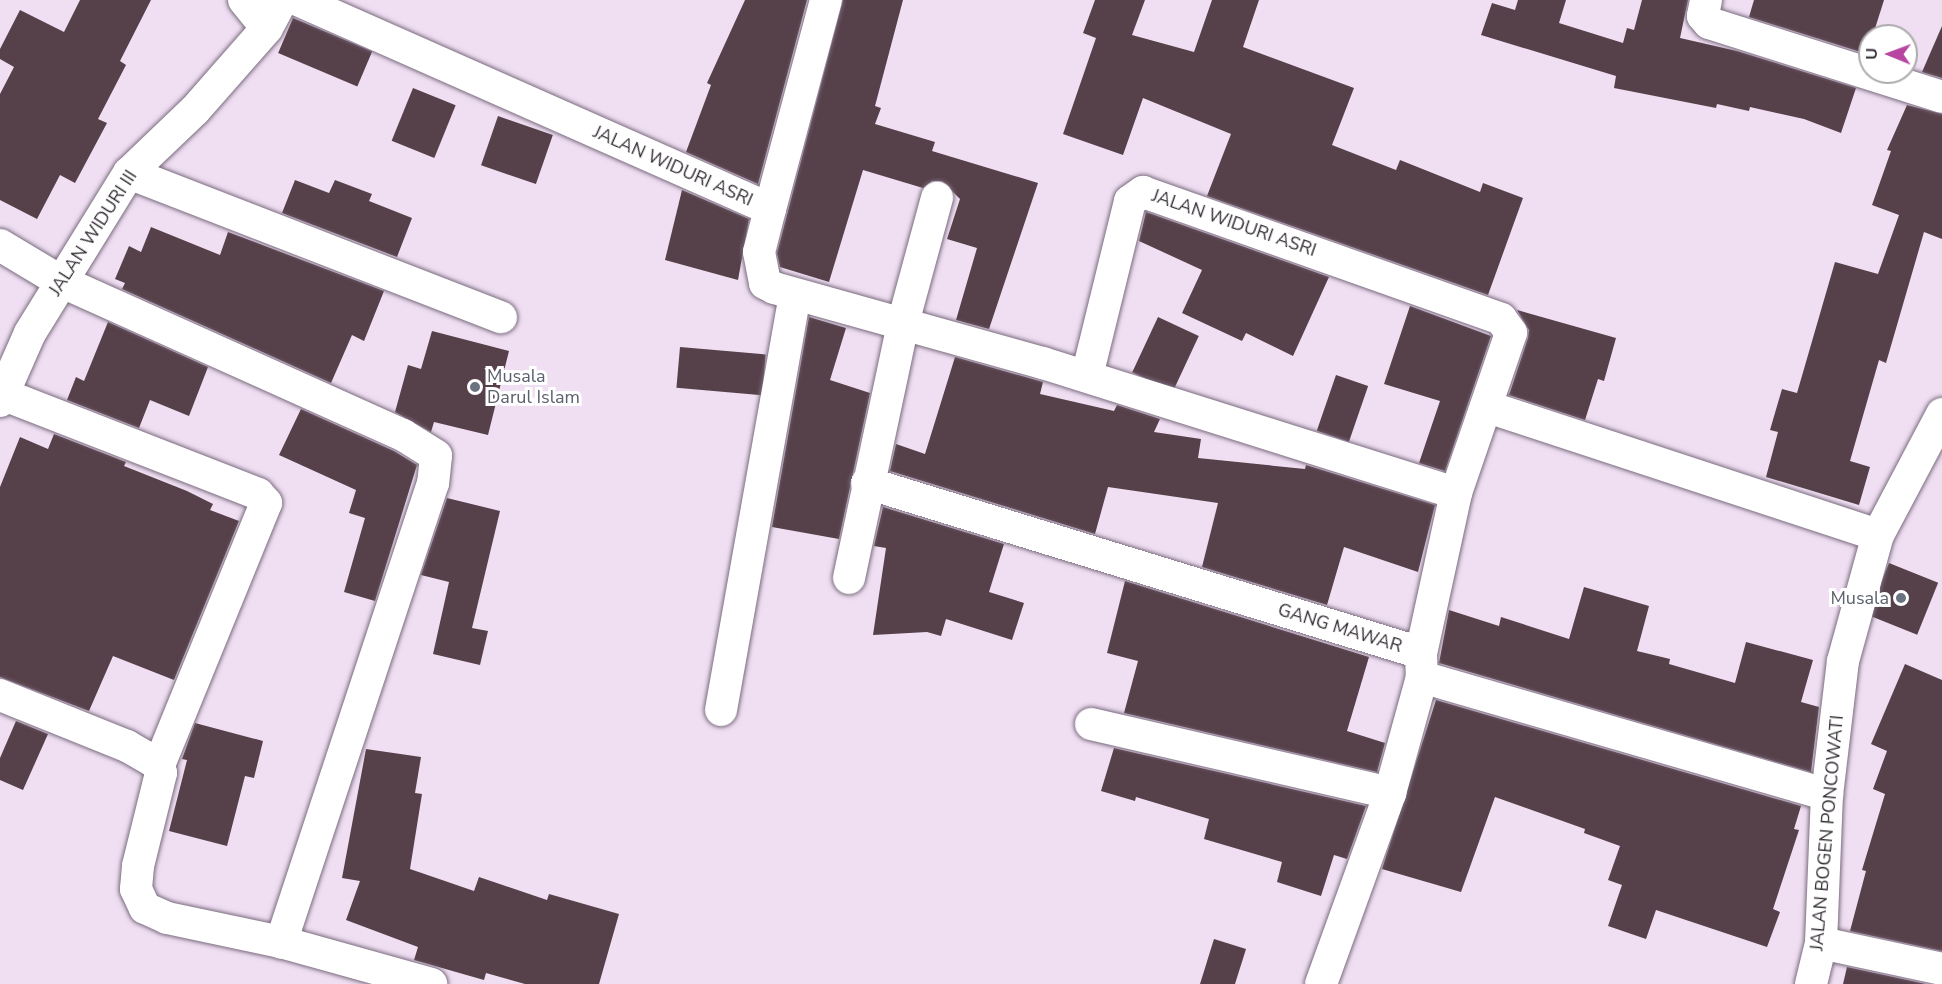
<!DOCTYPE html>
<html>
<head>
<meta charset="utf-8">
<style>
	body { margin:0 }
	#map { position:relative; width:1942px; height:984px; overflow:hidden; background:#f0dff3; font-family:"Nunito Sans",sans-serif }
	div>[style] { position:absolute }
	.building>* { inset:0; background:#564049; transform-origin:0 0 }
	.roads { filter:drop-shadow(0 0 2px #7a6b7e) drop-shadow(0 0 2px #7a6b7e) }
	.street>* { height:32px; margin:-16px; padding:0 16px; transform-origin:16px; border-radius:16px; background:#fff }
	.dots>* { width:16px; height:16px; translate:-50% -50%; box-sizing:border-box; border:3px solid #fff; border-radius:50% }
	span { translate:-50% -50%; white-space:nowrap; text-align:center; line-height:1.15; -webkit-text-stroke:6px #fff; paint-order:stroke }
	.street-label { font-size:18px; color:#322c33 }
	.worship-label { font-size:18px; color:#5b616d }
	.left { translate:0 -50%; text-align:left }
	.right { translate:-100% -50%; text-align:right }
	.north { position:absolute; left:1858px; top:24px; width:60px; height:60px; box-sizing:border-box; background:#fff; border:2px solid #adabad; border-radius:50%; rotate:271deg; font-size:16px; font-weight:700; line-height:24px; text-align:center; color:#322c33 }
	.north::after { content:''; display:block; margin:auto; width:21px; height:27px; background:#b746a3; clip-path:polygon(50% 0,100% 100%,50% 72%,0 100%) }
</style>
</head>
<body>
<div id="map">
	<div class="building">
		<div style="clip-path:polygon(80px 0,151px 0,120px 61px,126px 65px,98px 119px,107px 123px,75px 183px,60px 175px,37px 219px,0 200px,0 94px,14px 67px,0 59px,0 49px,20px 10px,64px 32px)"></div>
		<div style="clip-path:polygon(745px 0,807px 0,758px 184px,686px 152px,711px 85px,707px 83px)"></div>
		<div style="clip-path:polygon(843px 0,903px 0,875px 106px,881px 108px,875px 124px,935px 142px,932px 151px,1038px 183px,989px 329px,956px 320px,977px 248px,947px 239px,960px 199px,942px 181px,932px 181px,923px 188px,863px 170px,829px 282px,780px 267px,777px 253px)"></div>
		<div style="clip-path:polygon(1095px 0,1145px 0,1132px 35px,1194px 52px,1212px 0,1259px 0,1243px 47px,1354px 88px,1332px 145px,1396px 170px,1400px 160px,1480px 192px,1483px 183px,1523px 198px,1488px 295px,1207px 196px,1231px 134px,1143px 98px,1123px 155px,1063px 134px,1096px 38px,1083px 33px)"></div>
		<div style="clip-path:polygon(1518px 0,1566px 0,1559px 23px,1623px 43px,1627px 28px,1634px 30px,1642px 0,1688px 0,1680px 38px,1737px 51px,1856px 88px,1841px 133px,1804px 119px,1750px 107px,1749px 111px,1717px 104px,1716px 108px,1614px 88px,1616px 76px,1481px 35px,1492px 3px,1515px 10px)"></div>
		<div style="clip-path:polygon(1754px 0,1884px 0,1867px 54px,1749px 17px)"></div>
		<div style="left:293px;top:18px;width:86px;height:38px;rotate:23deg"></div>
		<div style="clip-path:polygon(1942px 26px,1942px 78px,1922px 72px)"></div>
		<div style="left:413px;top:88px;width:46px;height:57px;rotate:22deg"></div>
		<div style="clip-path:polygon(1907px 105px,1942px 114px,1942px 239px,1924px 232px,1886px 363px,1879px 360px,1850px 461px,1870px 467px,1859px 505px,1766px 477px,1778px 432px,1770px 430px,1782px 389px,1797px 393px,1835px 262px,1878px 274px,1899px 215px,1872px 205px,1891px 151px,1887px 150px)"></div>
		<div style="left:498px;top:116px;width:58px;height:52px;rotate:19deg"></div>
		<div style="clip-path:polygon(295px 180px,329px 193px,335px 180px,372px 194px,369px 201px,412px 218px,397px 257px,282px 213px)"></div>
		<div style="clip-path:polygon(682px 190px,749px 219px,738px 280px,665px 260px)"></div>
		<div style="clip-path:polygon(1146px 212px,1329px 277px,1293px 356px,1246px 333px,1242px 341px,1182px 313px,1202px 270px,1139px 241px)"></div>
		<div style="clip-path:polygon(151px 227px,220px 255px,228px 232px,384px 291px,364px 341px,352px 335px,331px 383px,122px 289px,125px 283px,115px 279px,129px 246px,141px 252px)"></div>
		<div style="clip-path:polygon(1410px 306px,1491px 336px,1445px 471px,1419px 463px,1440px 401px,1384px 384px)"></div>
		<div style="clip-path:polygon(1517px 310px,1616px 338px,1604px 381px,1598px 379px,1585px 420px,1509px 395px,1528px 338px,1529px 330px)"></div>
		<div style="clip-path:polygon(809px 317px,846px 328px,830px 380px,870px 393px,839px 539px,772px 527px)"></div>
		<div style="left:1158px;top:317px;width:45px;height:61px;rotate:25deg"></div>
		<div style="clip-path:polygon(108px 322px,208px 367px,189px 416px,150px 400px,139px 428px,67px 400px,76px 377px,84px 381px)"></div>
		<div style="clip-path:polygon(432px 331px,509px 351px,488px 435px,434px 422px,431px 432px,395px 412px,408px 365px,421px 369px)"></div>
		<div style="left:680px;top:347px;width:86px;height:41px;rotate:5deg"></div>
		<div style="clip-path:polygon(955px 357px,1043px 382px,1040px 394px,1114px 411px,1117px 405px,1160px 419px,1154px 432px,1201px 439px,1198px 458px,1305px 469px,1306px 465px,1435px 505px,1418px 572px,1344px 547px,1327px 605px,1202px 567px,1218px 503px,1108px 487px,1095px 534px,890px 471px,896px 444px,925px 454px)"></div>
		<div style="left:1336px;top:375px;width:34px;height:59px;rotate:19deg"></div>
		<div style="clip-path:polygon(301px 409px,394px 451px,417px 465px,375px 601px,344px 592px,365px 518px,349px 513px,356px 490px,279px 455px)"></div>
		<div style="clip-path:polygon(54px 434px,126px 462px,124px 466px,187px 491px,213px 504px,210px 510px,239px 521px,174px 680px,113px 656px,89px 711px,0 677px,0 487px,20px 437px,48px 449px)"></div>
		<div style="clip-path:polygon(447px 498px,500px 511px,472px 628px,488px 631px,480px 665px,433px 654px,449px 582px,421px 575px)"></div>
		<div style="clip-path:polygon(883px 507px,1004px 544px,989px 592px,1024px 603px,1012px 640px,946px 619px,941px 636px,927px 632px,873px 635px,886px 548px,874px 546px)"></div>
		<div style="left:1889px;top:563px;width:53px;height:56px;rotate:22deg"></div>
		<div style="clip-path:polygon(1125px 581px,1369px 657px,1347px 731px,1385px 743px,1377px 772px,1124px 713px,1138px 661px,1107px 653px)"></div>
		<div style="clip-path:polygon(1584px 587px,1649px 606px,1637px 651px,1670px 659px,1669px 664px,1735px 683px,1746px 642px,1813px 660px,1801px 702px,1819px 707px,1811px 772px,1439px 663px,1449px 610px,1499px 626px,1501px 617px,1569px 639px)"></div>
		<div style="clip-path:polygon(1905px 664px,1942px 680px,1942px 951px,1850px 931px,1866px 871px,1862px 870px,1885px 794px,1873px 789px,1887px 751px,1871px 744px)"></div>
		<div style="clip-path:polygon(1436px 700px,1801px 806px,1794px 829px,1799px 830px,1773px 909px,1780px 912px,1767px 947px,1656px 910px,1646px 939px,1608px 926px,1622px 885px,1608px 880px,1620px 846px,1584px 833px,1585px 829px,1495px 797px,1461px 892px,1382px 869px)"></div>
		<div style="clip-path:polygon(16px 721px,48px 734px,23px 790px,0 780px,0 758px)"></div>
		<div style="clip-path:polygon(195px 723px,263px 741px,254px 778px,245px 776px,227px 846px,169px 831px,187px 760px,182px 759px)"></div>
		<div style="clip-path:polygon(1114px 748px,1366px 806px,1347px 859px,1334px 855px,1321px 896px,1277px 882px,1282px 862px,1204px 839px,1209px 819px,1136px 797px,1135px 801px,1101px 791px)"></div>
		<div style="clip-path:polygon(366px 749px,421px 757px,415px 793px,422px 794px,410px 869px,474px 891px,479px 877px,547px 900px,549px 894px,619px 914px,599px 984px,525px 984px,486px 973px,484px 980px,414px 960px,418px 947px,346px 920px,360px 881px,342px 878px)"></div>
		<div style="clip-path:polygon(1214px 939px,1246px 949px,1235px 984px,1200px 984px)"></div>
		<div style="clip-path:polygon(1847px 967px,1926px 984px,1843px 984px)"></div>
	</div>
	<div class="roads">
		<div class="street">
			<div style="left:244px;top:0;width:36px;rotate:51deg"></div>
			<div style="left:298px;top:0;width:516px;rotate:23.88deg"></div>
			<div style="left:770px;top:209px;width:44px;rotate:104.3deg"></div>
			<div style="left:759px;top:252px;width:32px;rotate:79deg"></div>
			<div style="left:765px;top:283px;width:10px;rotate:29deg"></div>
			<div style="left:774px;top:288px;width:279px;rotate:15.6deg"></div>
			<div style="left:1043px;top:363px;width:433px;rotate:17.5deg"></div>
			<div style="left:1706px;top:0;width:16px;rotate:101deg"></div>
			<div style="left:1703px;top:16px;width:9px;rotate:49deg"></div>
			<div style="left:1709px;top:23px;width:244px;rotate:17.6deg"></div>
			<div style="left:129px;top:173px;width:399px;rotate:21.2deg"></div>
			<div style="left:770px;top:209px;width:216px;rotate:-75deg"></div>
			<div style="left:0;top:245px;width:70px;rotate:31deg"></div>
			<div style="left:60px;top:281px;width:376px;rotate:24.2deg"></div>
			<div style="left:403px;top:435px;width:39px;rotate:32deg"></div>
			<div style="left:436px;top:456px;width:27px;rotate:96deg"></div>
			<div style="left:433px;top:483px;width:484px;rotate:108.3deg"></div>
			<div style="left:281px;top:942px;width:156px;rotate:15.6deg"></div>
			<div style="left:1087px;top:376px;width:180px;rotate:-76.2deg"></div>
			<div style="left:1130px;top:201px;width:16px;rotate:-35deg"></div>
			<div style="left:1143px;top:192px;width:380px;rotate:19.5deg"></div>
			<div style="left:1501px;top:319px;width:17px;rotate:54deg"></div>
			<div style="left:1511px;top:333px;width:169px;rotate:109deg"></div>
			<div style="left:1456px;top:493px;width:164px;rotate:102.3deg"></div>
			<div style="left:1421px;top:653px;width:24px;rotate:88deg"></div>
			<div style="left:1422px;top:677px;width:422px;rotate:16.2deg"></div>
			<div style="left:2px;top:394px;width:275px;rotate:21.3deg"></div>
			<div style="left:258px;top:494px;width:12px;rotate:48deg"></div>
			<div style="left:266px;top:503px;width:285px;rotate:112.2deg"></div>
			<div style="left:0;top:401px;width:74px;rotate:-66.2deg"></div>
			<div style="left:30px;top:333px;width:188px;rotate:-58.3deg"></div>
			<div style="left:129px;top:173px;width:91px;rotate:-43.7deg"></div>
			<div style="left:195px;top:110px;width:109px;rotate:-48.7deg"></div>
			<div style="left:267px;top:28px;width:32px;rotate:-62deg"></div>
			<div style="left:1488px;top:407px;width:410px;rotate:18.2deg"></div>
			<div style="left:867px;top:483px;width:579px;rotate:17.06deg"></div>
			<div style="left:849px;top:578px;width:261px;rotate:-78deg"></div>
			<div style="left:903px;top:323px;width:130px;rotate:-74.8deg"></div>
			<div style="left:0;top:695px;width:137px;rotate:21.9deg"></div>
			<div style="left:127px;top:746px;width:34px;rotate:30deg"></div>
			<div style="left:156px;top:763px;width:11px;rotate:63deg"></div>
			<div style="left:161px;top:773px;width:96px;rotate:103.9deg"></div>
			<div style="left:138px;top:866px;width:23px;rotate:95deg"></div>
			<div style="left:136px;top:889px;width:21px;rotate:65deg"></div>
			<div style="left:145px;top:908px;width:24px;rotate:24deg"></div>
			<div style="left:167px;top:918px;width:116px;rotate:11.9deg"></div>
			<div style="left:721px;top:710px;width:422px;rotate:-79.9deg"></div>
			<div style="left:1091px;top:724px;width:307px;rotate:13deg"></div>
			<div style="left:1821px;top:943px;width:124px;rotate:12.1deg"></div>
			<div style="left:1321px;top:984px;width:203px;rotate:-70.1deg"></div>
			<div style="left:1390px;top:793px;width:120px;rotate:-74.6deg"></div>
			<div style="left:1811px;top:984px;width:42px;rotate:-76.3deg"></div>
			<div style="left:1821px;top:943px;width:148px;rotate:-87.7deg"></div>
			<div style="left:1827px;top:795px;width:135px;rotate:-83.2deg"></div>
			<div style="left:1843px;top:661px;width:131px;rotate:-74.5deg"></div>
			<div style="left:1878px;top:535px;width:137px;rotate:-62.1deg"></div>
		</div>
	</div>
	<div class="dots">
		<div style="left:475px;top:387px;background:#6b7280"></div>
		<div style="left:1901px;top:598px;background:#6b7280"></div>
	</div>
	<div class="street-label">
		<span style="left:673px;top:166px;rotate:24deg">JALAN WIDURI ASRI</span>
		<span style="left:1234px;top:223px;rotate:19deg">JALAN WIDURI ASRI</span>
		<span style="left:93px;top:233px;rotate:-57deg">JALAN WIDURI III</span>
		<span style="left:1340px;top:628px;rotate:17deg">GANG MAWAR</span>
		<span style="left:1827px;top:833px;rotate:-85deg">JALAN BOGEN PONCOWATI</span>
	</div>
	<div class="worship-label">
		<span class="left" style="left:487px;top:387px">Musala<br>Darul Islam</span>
		<span class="right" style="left:1889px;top:598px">Musala</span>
	</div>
	<div class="north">U</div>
</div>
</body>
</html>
